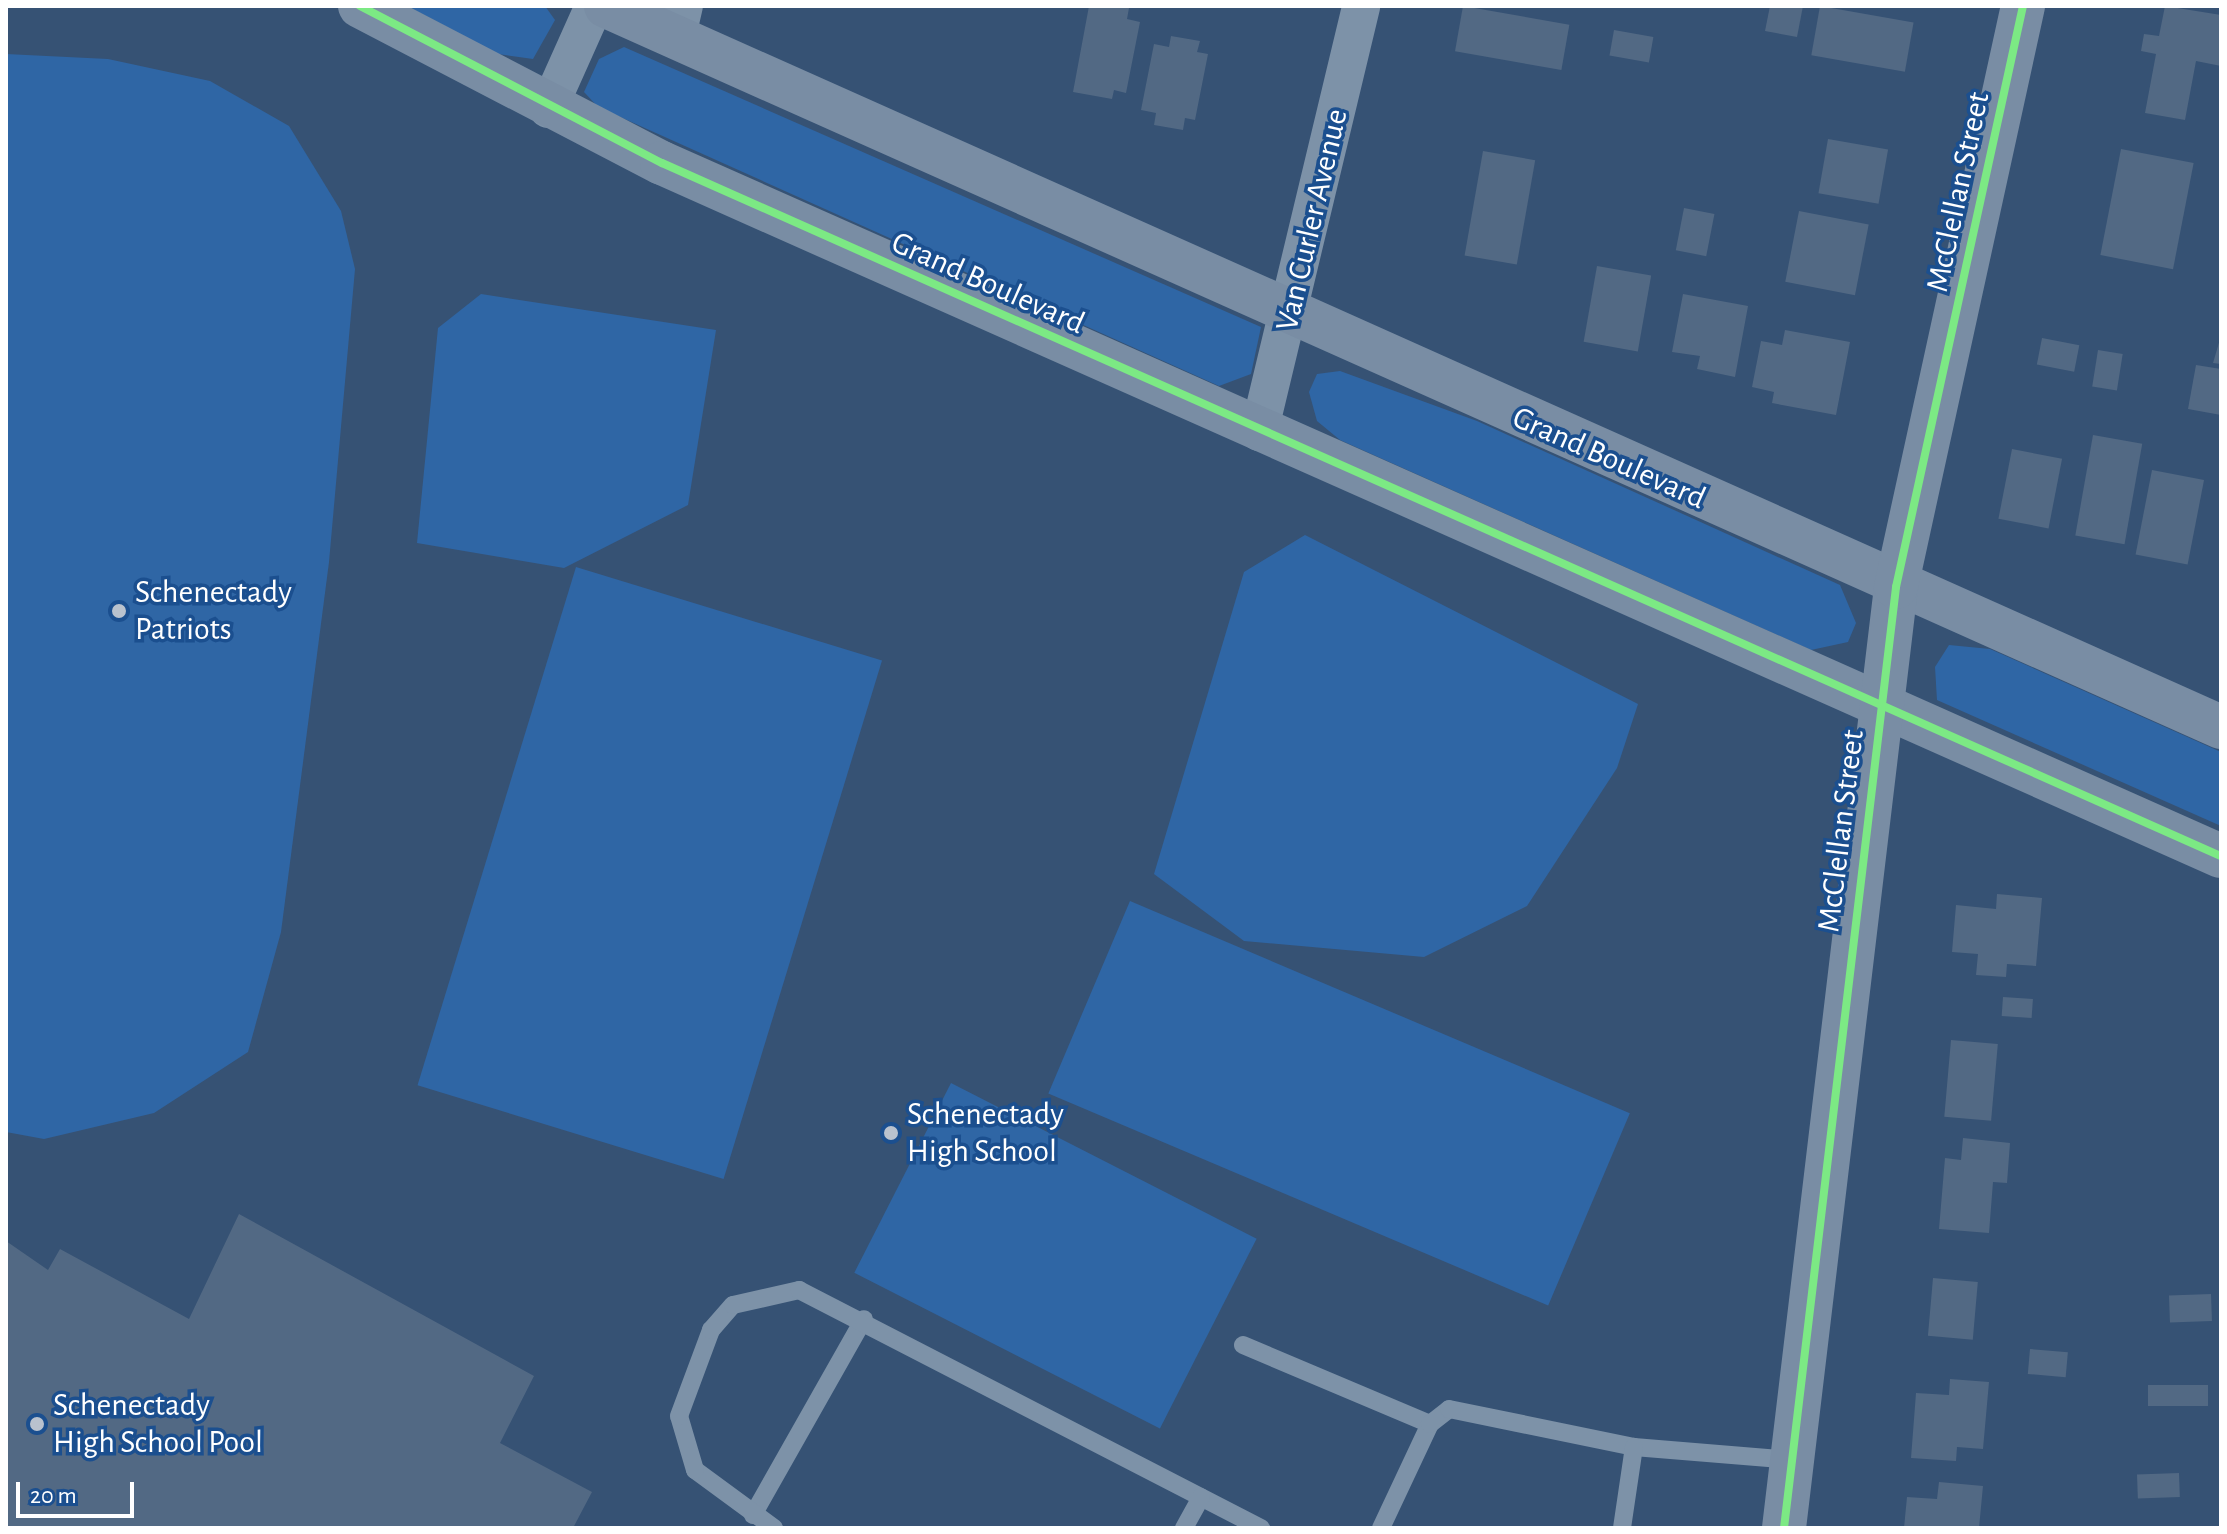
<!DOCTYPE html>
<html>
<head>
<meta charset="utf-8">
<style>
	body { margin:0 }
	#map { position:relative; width:2227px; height:1534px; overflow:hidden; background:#365274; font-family:"Alegreya Sans",sans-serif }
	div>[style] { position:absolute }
	.green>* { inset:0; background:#2f66a5; transform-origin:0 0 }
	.building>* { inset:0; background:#526984; transform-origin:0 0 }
	.lane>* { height:18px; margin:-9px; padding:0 9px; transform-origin:9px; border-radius:9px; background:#7d92a8 }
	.street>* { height:38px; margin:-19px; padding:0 19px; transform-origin:19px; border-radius:19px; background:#7d92a8 }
	.secondary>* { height:44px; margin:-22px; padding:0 22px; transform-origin:22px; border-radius:22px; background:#798da4 }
	.cycleway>* { height:8px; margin:-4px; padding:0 4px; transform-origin:4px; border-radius:4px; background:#7ce984 }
	.dots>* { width:22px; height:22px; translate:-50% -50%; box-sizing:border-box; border:4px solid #1b4f8f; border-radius:50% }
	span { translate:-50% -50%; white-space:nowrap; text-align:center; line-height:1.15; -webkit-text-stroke:7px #1b4f8f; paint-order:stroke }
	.street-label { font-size:32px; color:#fff }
	.poi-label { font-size:32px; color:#fff }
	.left { translate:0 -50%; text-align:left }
	.frame { position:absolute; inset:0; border:8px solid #fff; pointer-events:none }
	.scale { position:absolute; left:16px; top:1482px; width:118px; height:36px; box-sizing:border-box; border:4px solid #fff; border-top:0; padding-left:10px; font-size:24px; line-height:28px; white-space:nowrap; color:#fff; -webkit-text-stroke:6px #1b4f8f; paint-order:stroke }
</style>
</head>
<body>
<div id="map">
	<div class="green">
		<div style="clip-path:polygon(407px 6px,545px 6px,555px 20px,533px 59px,498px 54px)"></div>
		<div style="clip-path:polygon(624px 47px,1261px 327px,1251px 374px,1219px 386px,598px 107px,584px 92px,599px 59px)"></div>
		<div style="clip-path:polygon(6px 54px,108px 59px,210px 81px,289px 126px,341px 211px,355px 269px,329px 562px,281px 932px,248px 1052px,154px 1113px,44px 1139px,6px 1132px)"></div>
		<div style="clip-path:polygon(481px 294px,716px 330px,688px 505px,564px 568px,417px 543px,438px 328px)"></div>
		<div style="clip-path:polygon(1340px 371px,1477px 421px,1840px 585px,1856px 623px,1848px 642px,1811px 650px,1340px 440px,1317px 421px,1309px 392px,1317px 374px)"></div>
		<div style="clip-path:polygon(1305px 535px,1638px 704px,1617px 768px,1527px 906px,1424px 957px,1244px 941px,1154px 874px,1244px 572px)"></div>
		<div style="left:576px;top:567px;width:320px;height:542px;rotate:17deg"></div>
		<div style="clip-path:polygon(1949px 645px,1990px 649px,2221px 752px,2221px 826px,1937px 700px,1935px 667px)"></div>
		<div style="left:1130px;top:901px;width:543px;height:209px;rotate:23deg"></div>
		<div style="left:951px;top:1083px;width:343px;height:213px;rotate:27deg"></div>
	</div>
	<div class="building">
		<div style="clip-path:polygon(1089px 6px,1129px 8px,1127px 19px,1140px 22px,1126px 93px,1114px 90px,1112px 99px,1073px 92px)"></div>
		<div style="left:1463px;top:6px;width:108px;height:46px;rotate:10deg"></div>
		<div style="clip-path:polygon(1770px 6px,1803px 6px,1797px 37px,1765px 31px)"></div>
		<div style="left:1820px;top:6px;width:95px;height:50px;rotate:10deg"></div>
		<div style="clip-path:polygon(2165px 6px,2221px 15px,2221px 66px,2196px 61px,2185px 120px,2145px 113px,2156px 54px,2141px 51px,2144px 34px,2159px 36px)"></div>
		<div style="left:1614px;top:30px;width:40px;height:26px;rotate:10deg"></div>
		<div style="clip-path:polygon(1171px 36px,1200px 41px,1197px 52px,1208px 54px,1195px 120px,1185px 118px,1183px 130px,1154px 125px,1156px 113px,1141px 110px,1154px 44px,1169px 47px)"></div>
		<div style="left:1828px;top:139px;width:61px;height:55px;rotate:10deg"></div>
		<div style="left:2121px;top:149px;width:74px;height:108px;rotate:11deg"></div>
		<div style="left:1483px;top:151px;width:53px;height:106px;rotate:10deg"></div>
		<div style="left:1684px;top:208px;width:31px;height:43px;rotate:11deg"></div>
		<div style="left:1799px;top:211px;width:71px;height:72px;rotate:11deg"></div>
		<div style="left:1597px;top:266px;width:55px;height:77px;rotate:10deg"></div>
		<div style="clip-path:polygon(1683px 294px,1748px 306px,1735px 377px,1697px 369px,1700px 356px,1672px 352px)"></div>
		<div style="clip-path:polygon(1785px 330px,1850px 342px,1836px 415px,1772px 403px,1774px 392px,1752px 387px,1761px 341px,1782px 345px)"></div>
		<div style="clip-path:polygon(2221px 336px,2221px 364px,2213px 363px)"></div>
		<div style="left:2042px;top:338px;width:38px;height:27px;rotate:11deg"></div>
		<div style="left:2098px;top:350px;width:25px;height:37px;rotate:9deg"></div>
		<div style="clip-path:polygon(2196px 365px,2221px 369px,2221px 415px,2188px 409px)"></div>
		<div style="left:2093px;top:435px;width:50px;height:102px;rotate:10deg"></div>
		<div style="left:2012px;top:449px;width:51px;height:71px;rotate:11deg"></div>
		<div style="left:2152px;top:470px;width:53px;height:86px;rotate:11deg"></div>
		<div style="clip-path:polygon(1997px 894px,2042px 898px,2036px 966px,2007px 964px,2006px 977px,1976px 975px,1978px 954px,1952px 952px,1956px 905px,1996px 909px)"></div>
		<div style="left:2003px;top:997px;width:30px;height:19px;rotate:4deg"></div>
		<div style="left:1951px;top:1040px;width:47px;height:77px;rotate:5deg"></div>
		<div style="clip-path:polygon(1963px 1138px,2010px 1143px,2007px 1183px,1993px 1182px,1989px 1233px,1939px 1229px,1945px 1158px,1961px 1160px)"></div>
		<div style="clip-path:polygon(239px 1214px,534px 1376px,500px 1443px,592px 1492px,573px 1528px,6px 1528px,6px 1241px,48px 1270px,60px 1249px,189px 1319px)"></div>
		<div style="left:1933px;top:1278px;width:45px;height:58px;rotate:5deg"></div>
		<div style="left:2211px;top:1294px;width:27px;height:42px;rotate:88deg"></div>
		<div style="left:2030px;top:1349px;width:38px;height:25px;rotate:5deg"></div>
		<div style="clip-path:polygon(1950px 1379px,1989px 1382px,1983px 1449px,1957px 1447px,1956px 1461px,1911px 1458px,1916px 1393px,1949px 1395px)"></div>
		<div style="left:2208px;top:1385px;width:21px;height:60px;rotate:90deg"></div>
		<div style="left:2179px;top:1473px;width:24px;height:42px;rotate:88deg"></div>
		<div style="clip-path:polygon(1939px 1482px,1983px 1486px,1979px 1528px,1904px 1528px,1907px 1497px,1937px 1499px)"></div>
	</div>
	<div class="lane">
		<div style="left:1243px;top:1345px;width:203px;rotate:22.9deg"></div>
		<div style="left:753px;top:1515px;width:225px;rotate:-60.5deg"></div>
		<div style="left:774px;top:1528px;width:98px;rotate:-143.7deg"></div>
		<div style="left:695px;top:1470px;width:56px;rotate:-106.5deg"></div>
		<div style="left:679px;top:1416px;width:92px;rotate:-69.6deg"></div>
		<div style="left:711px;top:1330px;width:33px;rotate:-49deg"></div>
		<div style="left:733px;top:1305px;width:68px;rotate:-12.8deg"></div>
		<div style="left:799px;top:1290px;width:520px;rotate:27.26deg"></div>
		<div style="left:1184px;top:1528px;width:35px;rotate:-61deg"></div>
		<div style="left:1381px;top:1528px;width:115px;rotate:-64.8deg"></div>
		<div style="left:1430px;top:1424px;width:24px;rotate:-38deg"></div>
		<div style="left:1449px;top:1409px;width:189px;rotate:11.6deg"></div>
		<div style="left:1634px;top:1447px;width:159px;rotate:4.7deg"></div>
		<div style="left:1622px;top:1528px;width:82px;rotate:-81.6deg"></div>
	</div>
	<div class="street">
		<div style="left:676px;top:40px;width:35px;rotate:-77deg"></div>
		<div style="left:548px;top:109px;width:113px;rotate:-65.9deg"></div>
		<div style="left:1259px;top:432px;width:438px;rotate:-76.5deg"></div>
	</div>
	<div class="secondary">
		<div style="left:360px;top:6px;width:340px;rotate:27.5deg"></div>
		<div style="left:662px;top:163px;width:1706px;rotate:23.97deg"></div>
		<div style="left:606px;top:6px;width:1769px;rotate:24.06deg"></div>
		<div style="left:1784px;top:1528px;width:948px;rotate:-83.21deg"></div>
		<div style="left:1896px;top:587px;width:595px;rotate:-77.67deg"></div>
	</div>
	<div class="cycleway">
		<div style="left:360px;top:6px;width:340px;rotate:27.5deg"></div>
		<div style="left:662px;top:163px;width:1706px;rotate:23.97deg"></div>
		<div style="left:1784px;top:1528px;width:948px;rotate:-83.21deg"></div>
		<div style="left:1896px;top:587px;width:595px;rotate:-77.67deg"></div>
	</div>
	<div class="dots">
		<div style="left:119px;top:611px;background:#b9c2ce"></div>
		<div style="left:891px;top:1133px;background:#b9c2ce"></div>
		<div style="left:37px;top:1424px;background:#b9c2ce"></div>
	</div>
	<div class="street-label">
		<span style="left:1958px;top:192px;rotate:-78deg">McClellan Street</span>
		<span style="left:1312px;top:220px;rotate:-77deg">Van Curler Avenue</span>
		<span style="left:988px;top:283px;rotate:24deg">Grand Boulevard</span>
		<span style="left:1609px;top:458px;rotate:24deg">Grand Boulevard</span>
		<span style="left:1841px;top:831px;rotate:-83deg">McClellan Street</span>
	</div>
	<div class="poi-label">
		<span class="left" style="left:135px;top:611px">Schenectady<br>Patriots</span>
		<span class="left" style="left:907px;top:1133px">Schenectady<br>High School</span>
		<span class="left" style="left:53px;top:1424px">Schenectady<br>High School Pool</span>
	</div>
	<div class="frame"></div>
	<div class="scale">20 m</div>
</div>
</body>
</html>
